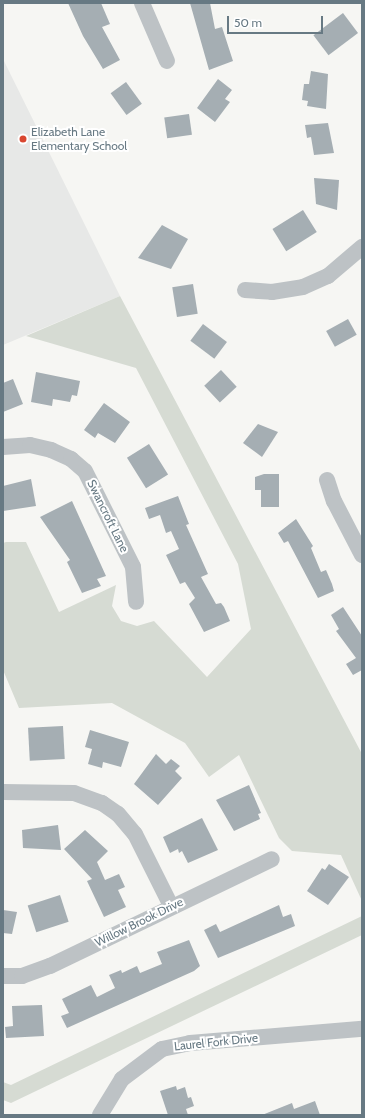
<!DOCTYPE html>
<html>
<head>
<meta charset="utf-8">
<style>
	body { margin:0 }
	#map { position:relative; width:365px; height:1118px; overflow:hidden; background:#f6f6f3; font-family:Cabin,sans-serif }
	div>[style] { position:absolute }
	.built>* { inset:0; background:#e7e8e7 }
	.green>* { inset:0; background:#d6dbd3 }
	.building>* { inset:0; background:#a5aeb3; transform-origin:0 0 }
	.minor>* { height:16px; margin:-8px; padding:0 8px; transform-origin:8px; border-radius:8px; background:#bdc2c5 }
	.dots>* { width:11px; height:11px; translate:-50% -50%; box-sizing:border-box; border:2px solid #fff; border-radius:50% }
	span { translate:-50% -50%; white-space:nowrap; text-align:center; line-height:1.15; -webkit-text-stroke:4px #fff; paint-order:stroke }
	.poi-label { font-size:12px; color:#677983 }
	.left { translate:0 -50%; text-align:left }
	.street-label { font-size:12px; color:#677983 }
	.frame { position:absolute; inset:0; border:4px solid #677983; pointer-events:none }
	.scale { position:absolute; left:227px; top:16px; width:96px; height:18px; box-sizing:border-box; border:2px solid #677983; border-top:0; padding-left:5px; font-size:12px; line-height:14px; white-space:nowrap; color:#677983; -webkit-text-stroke:3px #fff; paint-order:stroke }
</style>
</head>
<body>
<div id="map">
	<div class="built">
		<div style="clip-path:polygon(3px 59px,120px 296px,3px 345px)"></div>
	</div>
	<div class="green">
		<div style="clip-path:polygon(120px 296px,362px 754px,362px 901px,341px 855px,292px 851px,279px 838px,239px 755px,209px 777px,185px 743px,112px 703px,19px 708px,3px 670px,3px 543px,6px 542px,26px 542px,59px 612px,116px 585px,112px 606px,121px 621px,137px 626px,154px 621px,207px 677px,251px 629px,238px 564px,136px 368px,26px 336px)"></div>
		<div style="clip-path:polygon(362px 916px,362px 935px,11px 1103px,3px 1100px,3px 1082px,11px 1085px)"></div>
	</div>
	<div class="building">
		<div style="clip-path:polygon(68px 3px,101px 3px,110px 24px,102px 27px,120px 60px,103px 69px,83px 36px)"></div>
		<div style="clip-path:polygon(190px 3px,210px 3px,215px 29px,222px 27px,233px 61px,209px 70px)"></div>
		<div style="left:343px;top:13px;width:25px;height:37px;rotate:53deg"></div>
		<div style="clip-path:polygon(311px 71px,328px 74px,326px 109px,307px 106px,308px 101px,302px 100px,304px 84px,309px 84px)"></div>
		<div style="clip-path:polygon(218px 79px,232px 90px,225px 99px,230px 102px,215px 122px,197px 108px)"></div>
		<div style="left:126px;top:82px;width:27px;height:19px;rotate:54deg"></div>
		<div style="left:189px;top:114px;width:21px;height:25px;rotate:82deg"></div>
		<div style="clip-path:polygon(328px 123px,334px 153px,314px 155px,311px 137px,307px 138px,305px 125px)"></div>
		<div style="clip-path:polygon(314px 178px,339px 180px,337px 210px,316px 204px)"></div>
		<div style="left:303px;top:210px;width:26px;height:36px;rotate:58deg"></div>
		<div style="clip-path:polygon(162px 225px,188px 239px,171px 269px,138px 258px)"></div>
		<div style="left:193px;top:284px;width:30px;height:21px;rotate:81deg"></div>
		<div style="left:348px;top:319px;width:18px;height:25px;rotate:61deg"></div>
		<div style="left:203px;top:324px;width:30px;height:21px;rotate:37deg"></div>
		<div style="left:221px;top:370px;width:23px;height:23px;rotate:47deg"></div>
		<div style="clip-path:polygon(36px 372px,80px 381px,77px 396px,72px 395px,70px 402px,53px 399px,52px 406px,31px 402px)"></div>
		<div style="clip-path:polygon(13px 379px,23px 404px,3px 412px,3px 383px)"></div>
		<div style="clip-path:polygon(104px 403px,130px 422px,115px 443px,98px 433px,95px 438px,84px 430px)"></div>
		<div style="clip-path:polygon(258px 424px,278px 432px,262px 457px,243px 443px)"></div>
		<div style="left:149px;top:444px;width:36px;height:26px;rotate:58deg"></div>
		<div style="clip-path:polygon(264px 474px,279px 474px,279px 507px,261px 507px,261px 490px,255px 490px,255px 477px)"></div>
		<div style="clip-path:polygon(31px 479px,36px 506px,3px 511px,3px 486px)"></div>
		<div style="clip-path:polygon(178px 496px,189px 524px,186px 525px,208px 574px,201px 577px,216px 604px,221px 603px,224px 607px,230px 621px,204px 632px,189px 604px,195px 598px,185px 582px,180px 584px,166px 555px,179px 549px,171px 531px,166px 533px,160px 515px,149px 519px,145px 508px)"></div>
		<div style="clip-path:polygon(72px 501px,106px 576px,97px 579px,101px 586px,82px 593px,67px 562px,70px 560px,40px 517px)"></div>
		<div style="clip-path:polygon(296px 519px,313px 546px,311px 548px,321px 572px,326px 570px,332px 584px,334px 591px,318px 598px,288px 541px,284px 543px,278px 533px)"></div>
		<div style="clip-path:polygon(343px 607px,362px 636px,362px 670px,353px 675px,346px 664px,356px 658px,336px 631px,339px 629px,331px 615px)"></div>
		<div style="left:63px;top:726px;width:33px;height:35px;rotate:87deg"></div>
		<div style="clip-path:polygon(90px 730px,129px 742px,121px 767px,103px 762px,102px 768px,88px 764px,92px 749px,85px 747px)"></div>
		<div style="clip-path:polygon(156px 754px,166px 764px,171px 759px,180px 766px,175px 771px,182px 778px,158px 805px,134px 784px)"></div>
		<div style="clip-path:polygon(249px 785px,261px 813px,258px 814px,260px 819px,234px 831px,216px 800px)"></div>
		<div style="clip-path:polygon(202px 818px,218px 850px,188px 863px,182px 851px,179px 853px,178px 849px,170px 853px,163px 837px)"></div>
		<div style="clip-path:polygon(58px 825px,61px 850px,23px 848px,22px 830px)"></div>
		<div style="clip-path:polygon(85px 830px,108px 851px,97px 862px,105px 880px,119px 874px,125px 887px,118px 890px,126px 907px,104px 917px,87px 881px,92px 879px,64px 849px)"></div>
		<div style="clip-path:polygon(329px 864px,349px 877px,328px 905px,307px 891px,322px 868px,325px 870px)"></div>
		<div style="left:60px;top:895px;width:28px;height:34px;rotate:72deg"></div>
		<div style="clip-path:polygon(279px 905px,283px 917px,291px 914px,295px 926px,218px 958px,204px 930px,216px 924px,220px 932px)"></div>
		<div style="clip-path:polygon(3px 910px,17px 912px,12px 934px,3px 933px)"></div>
		<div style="clip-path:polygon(189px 940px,200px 966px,194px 971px,67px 1028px,61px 1016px,69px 1013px,62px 999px,91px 985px,97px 997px,115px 988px,109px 975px,121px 970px,122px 973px,137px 966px,140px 973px,162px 964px,157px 952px)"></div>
		<div style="clip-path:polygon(42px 1005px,44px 1036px,6px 1038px,5px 1027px,13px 1026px,12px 1006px)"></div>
		<div style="clip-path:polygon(176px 1086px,177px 1090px,185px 1087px,188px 1098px,191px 1097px,194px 1106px,186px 1109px,188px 1115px,168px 1115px,160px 1091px)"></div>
		<div style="clip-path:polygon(315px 1101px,320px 1115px,262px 1115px,292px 1103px,294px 1109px)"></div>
	</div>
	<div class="minor">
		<div style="left:142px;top:3px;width:63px;rotate:66.7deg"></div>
		<div style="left:245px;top:290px;width:27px;rotate:4deg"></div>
		<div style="left:272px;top:292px;width:31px;rotate:-9deg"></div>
		<div style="left:303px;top:287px;width:27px;rotate:-24deg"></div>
		<div style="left:328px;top:276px;width:45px;rotate:-40.5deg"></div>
		<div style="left:3px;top:447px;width:27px;rotate:-4deg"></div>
		<div style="left:30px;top:445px;width:22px;rotate:13deg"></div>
		<div style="left:51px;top:450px;width:22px;rotate:24deg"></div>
		<div style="left:71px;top:459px;width:18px;rotate:41deg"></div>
		<div style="left:85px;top:471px;width:107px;rotate:63.4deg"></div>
		<div style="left:133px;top:567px;width:35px;rotate:85deg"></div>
		<div style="left:327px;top:480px;width:22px;rotate:72deg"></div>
		<div style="left:334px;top:501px;width:61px;rotate:62.6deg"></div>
		<div style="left:3px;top:792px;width:71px;rotate:0.8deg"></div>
		<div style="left:74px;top:793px;width:30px;rotate:20deg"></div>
		<div style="left:102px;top:803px;width:19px;rotate:35deg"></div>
		<div style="left:118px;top:814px;width:26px;rotate:50deg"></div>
		<div style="left:135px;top:834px;width:80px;rotate:63.4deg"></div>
		<div style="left:3px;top:976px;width:19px"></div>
		<div style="left:22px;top:976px;width:30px;rotate:-20deg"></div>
		<div style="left:50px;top:966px;width:246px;rotate:-25.7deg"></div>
		<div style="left:100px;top:1115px;width:42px;rotate:-58.6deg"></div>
		<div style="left:122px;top:1079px;width:50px;rotate:-36.9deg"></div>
		<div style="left:162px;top:1049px;width:29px;rotate:-12deg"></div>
		<div style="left:190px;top:1043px;width:173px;rotate:-4.7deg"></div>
	</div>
	<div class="dots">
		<div style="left:23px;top:139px;background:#d94730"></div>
	</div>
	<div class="poi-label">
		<span class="left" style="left:31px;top:139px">Elizabeth Lane<br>Elementary School</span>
	</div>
	<div class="street-label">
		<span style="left:108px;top:516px;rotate:64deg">Swancroft Lane</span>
		<span style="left:139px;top:922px;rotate:-26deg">Willow Brook Drive</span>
		<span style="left:216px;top:1042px;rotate:-6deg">Laurel Fork Drive</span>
	</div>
	<div class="frame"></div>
	<div class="scale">50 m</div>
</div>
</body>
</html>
